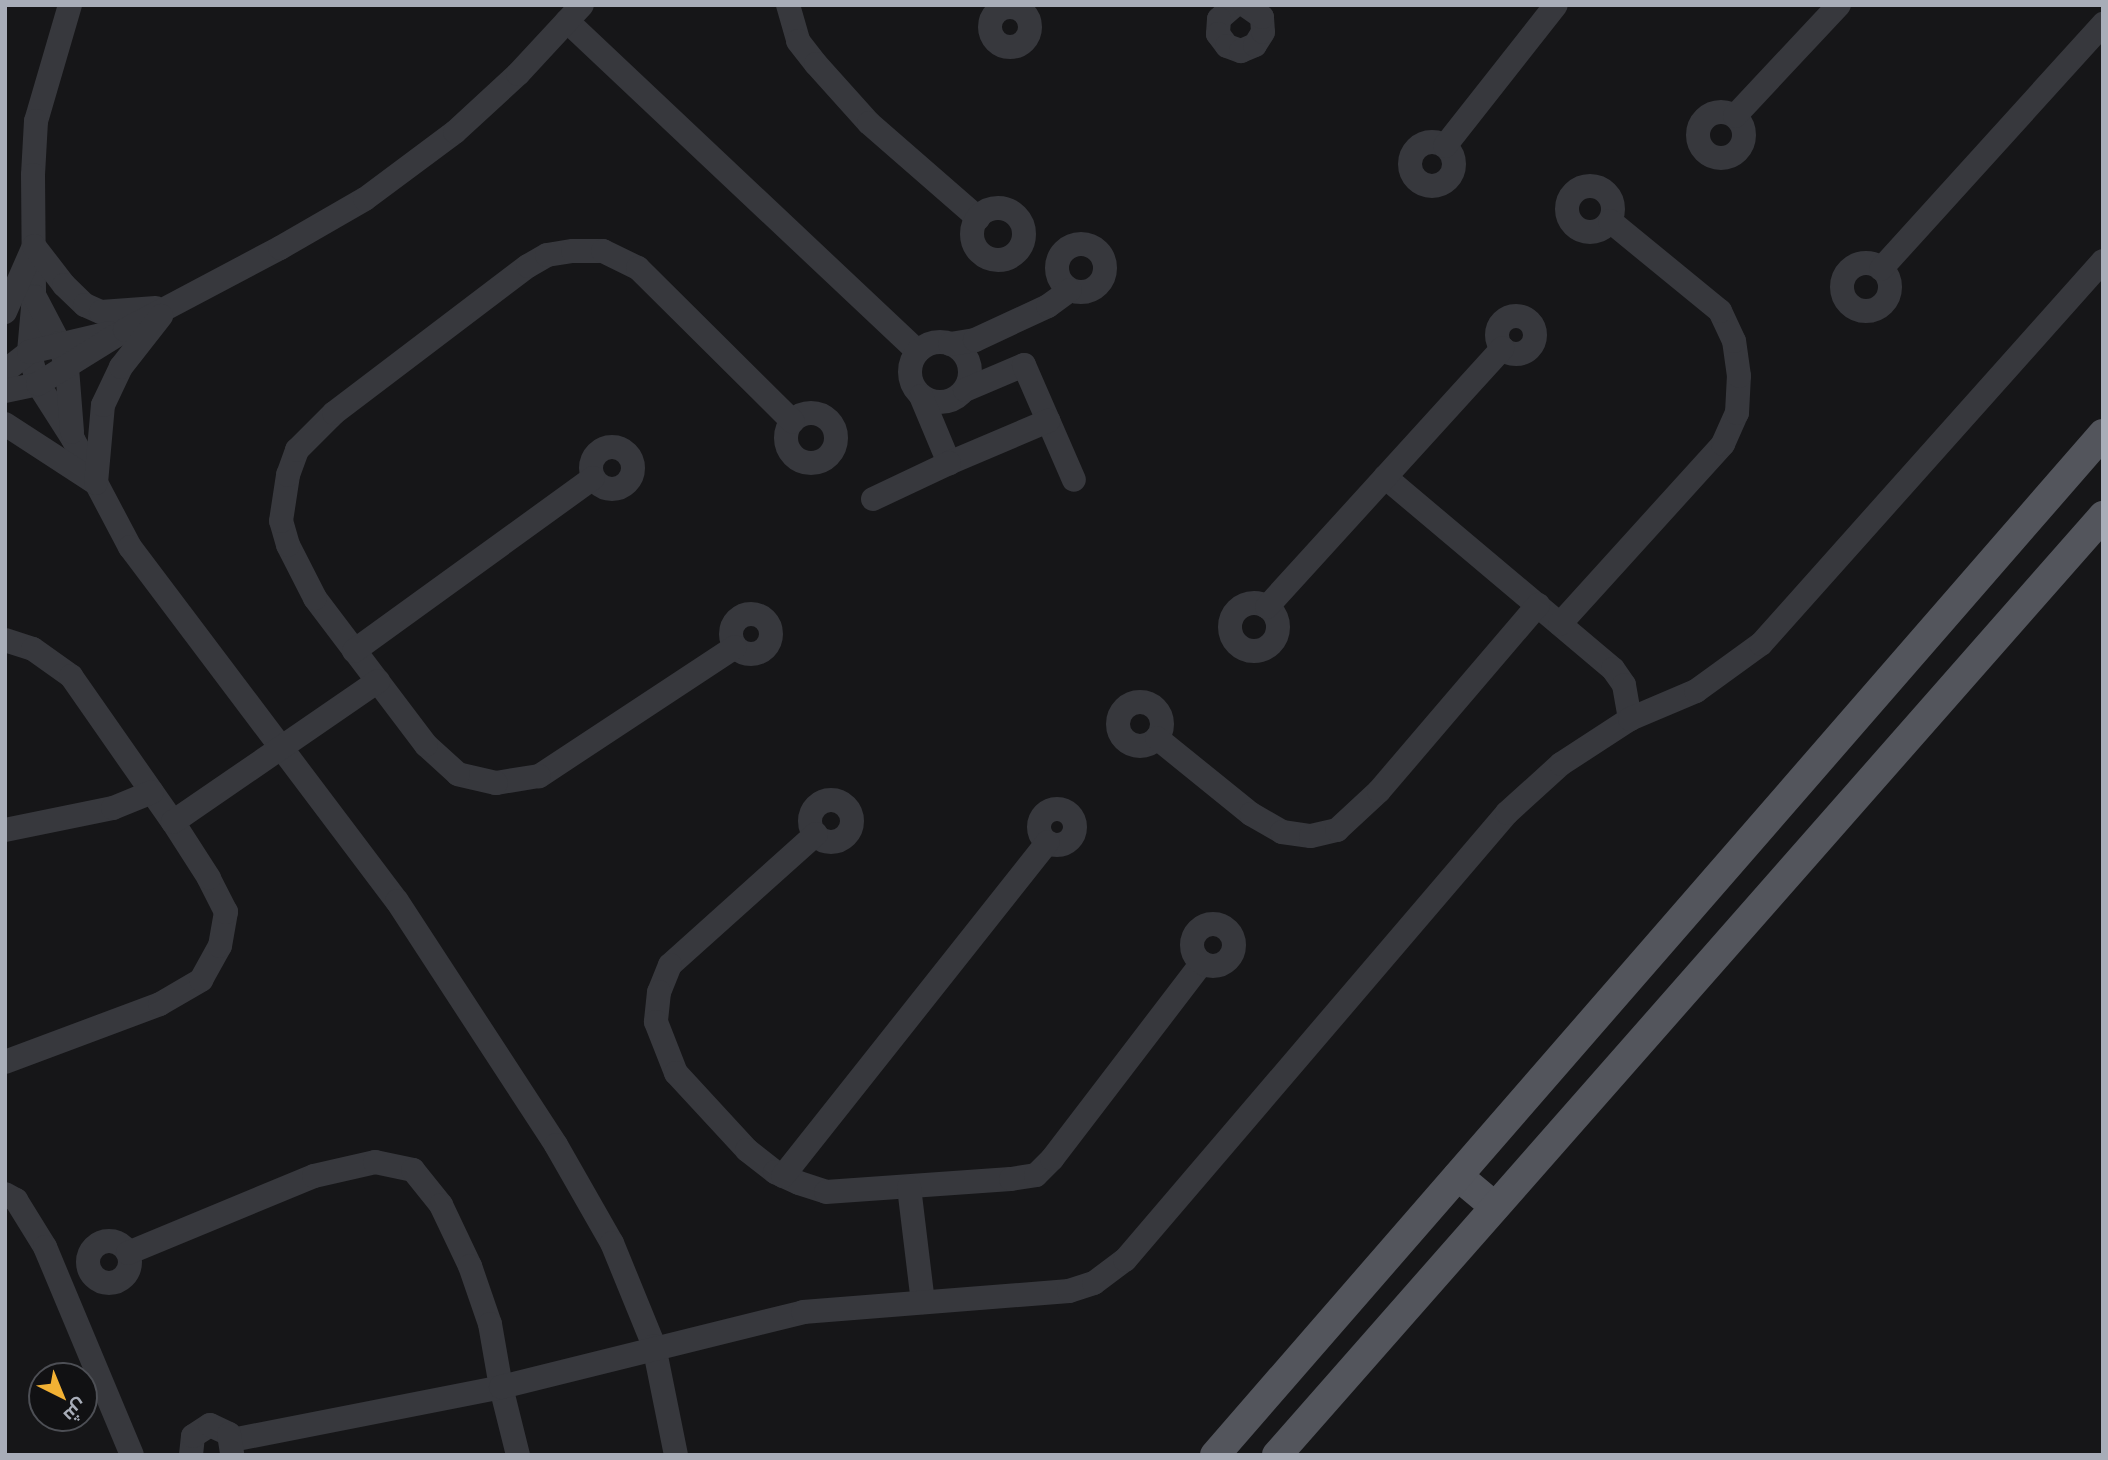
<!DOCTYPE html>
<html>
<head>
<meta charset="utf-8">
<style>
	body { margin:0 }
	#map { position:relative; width:2108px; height:1460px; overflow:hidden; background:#161618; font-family:"Archivo Narrow",Cairo,sans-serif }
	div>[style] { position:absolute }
	.minor>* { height:24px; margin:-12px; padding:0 12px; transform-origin:12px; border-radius:12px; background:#37383d }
	.minor>.ring { margin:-12px; padding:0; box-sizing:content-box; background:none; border:24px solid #37383d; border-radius:50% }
	.major>* { height:30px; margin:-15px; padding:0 15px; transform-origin:15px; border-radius:15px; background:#53555c }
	span { translate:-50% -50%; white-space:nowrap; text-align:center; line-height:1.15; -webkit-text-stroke:5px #111113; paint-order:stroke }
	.frame { position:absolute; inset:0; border:7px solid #a8adb8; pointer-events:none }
	.north { position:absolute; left:28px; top:1362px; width:70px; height:70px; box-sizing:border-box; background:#111113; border:2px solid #4d4f55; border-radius:50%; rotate:137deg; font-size:19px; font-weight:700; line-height:28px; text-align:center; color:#a8adb8 }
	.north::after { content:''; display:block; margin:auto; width:24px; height:32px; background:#f2b134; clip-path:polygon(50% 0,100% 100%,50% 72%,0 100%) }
</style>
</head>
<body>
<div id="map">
	<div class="minor">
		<div style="left:70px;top:5px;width:121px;rotate:106.3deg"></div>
		<div style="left:36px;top:121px;width:54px;rotate:93.2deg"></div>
		<div style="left:33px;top:175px;width:121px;rotate:89.5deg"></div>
		<div style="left:34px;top:296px;width:56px;rotate:95.1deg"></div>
		<div style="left:29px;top:352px;width:33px;rotate:74deg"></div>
		<div style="left:38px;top:384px;width:65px;rotate:57.5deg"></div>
		<div style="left:73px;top:439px;width:122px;rotate:62.2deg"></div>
		<div style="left:130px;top:547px;width:443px;rotate:53deg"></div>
		<div style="left:397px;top:901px;width:291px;rotate:56.9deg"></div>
		<div style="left:556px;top:1145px;width:113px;rotate:60.3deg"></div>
		<div style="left:612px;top:1243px;width:111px;rotate:67.8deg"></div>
		<div style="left:654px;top:1346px;width:111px;rotate:78.6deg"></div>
		<div style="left:788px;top:5px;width:37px;rotate:74deg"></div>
		<div style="left:798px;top:41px;width:29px;rotate:52deg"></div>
		<div style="left:816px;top:64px;width:79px;rotate:48.1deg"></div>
		<div style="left:869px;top:123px;width:145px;rotate:41.1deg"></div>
		<div style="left:1235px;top:5px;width:21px;rotate:139deg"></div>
		<div style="left:1219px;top:19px;width:15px;rotate:94deg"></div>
		<div style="left:1218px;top:34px;width:15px;rotate:53deg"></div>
		<div style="left:1227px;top:46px;width:15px;rotate:20deg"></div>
		<div style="left:1241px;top:51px;width:15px;rotate:-23deg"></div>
		<div style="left:1255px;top:45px;width:15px;rotate:-58deg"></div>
		<div style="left:1263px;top:32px;width:15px;rotate:-94deg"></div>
		<div style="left:1262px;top:17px;width:21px;rotate:-145deg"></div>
		<div class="ring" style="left:990px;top:7px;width:16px;height:16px"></div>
		<div style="left:567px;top:21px;width:482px;rotate:43.3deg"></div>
		<div class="ring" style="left:1698px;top:112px;width:22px;height:22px"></div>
		<div style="left:1735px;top:116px;width:152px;rotate:-46.9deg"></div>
		<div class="ring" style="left:1410px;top:142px;width:20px;height:20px"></div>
		<div style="left:1445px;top:146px;width:179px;rotate:-51.8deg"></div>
		<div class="ring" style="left:1567px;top:186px;width:22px;height:22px"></div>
		<div class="ring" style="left:972px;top:208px;width:28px;height:28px"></div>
		<div class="ring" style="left:1057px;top:244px;width:24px;height:24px"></div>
		<div class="ring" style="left:1842px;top:263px;width:24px;height:24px"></div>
		<div style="left:1881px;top:269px;width:331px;rotate:-47.8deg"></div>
		<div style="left:35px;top:297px;width:52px;rotate:62.4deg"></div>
		<div style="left:59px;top:343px;width:26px;rotate:72deg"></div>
		<div style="left:67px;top:368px;width:64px;rotate:85.5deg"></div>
		<div style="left:5px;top:312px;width:72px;rotate:-66.3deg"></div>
		<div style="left:34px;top:246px;width:49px;rotate:52.4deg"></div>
		<div style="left:64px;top:285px;width:29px;rotate:44deg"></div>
		<div style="left:85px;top:305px;width:17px;rotate:24deg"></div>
		<div style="left:101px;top:312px;width:55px;rotate:-4.2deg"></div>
		<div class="ring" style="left:1497px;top:316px;width:14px;height:14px"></div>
		<div class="ring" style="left:910px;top:342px;width:36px;height:36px"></div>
		<div style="left:950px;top:344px;width:25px;rotate:-9deg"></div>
		<div style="left:975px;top:340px;width:81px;rotate:-25deg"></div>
		<div style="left:1048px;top:306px;width:27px;rotate:-36deg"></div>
		<div style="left:5px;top:371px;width:31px;rotate:-38deg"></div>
		<div style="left:29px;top:352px;width:83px;rotate:-13.2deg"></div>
		<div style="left:965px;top:390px;width:64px;rotate:-23deg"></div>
		<div style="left:1024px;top:365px;width:125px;rotate:66.5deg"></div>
		<div style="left:5px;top:391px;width:34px;rotate:-12deg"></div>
		<div style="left:38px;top:384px;width:102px;rotate:-31.8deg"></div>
		<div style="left:125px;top:330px;width:175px;rotate:-27.9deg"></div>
		<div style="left:280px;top:248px;width:98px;rotate:-30deg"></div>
		<div style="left:365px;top:199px;width:112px;rotate:-36.7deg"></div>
		<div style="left:455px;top:132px;width:86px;rotate:-42.6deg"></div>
		<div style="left:518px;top:74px;width:94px;rotate:-47.2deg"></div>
		<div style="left:921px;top:396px;width:73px;rotate:67.3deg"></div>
		<div style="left:949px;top:463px;width:108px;rotate:-23deg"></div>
		<div class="ring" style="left:786px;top:413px;width:26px;height:26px"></div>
		<div style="left:5px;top:424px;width:108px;rotate:33deg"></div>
		<div style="left:96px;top:483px;width:78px;rotate:-84.9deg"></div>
		<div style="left:103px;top:405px;width:42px;rotate:-64.7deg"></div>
		<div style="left:121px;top:367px;width:65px;rotate:-51.9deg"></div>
		<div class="ring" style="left:591px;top:447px;width:18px;height:18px"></div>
		<div style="left:1385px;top:477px;width:298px;rotate:40.1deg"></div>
		<div style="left:1613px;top:669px;width:19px;rotate:55deg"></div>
		<div style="left:1624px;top:685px;width:35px;rotate:80deg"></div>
		<div style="left:873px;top:499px;width:84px;rotate:-25.3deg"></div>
		<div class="ring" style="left:1230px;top:603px;width:24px;height:24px"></div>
		<div style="left:1267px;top:607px;width:350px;rotate:-47.7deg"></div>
		<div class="ring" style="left:731px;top:614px;width:16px;height:16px"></div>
		<div style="left:1560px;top:624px;width:243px;rotate:-47.8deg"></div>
		<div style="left:1723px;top:444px;width:34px;rotate:-66deg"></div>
		<div style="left:1737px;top:413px;width:37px;rotate:-87deg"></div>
		<div style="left:1739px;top:376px;width:35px;rotate:-98deg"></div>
		<div style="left:1734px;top:341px;width:33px;rotate:-115deg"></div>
		<div style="left:1720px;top:311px;width:142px;rotate:-140.7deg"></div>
		<div style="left:5px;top:640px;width:29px;rotate:18deg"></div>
		<div style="left:33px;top:649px;width:47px;rotate:35.4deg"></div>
		<div style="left:71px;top:676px;width:178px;rotate:55.1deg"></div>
		<div style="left:735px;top:647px;width:235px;rotate:146.6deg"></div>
		<div style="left:539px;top:776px;width:44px;rotate:170.8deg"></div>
		<div style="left:496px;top:783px;width:39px;rotate:-167deg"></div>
		<div style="left:458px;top:774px;width:43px;rotate:-137.8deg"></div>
		<div style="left:426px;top:745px;width:184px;rotate:-127.1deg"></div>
		<div style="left:315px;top:598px;width:59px;rotate:-117deg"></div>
		<div style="left:288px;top:545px;width:25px;rotate:-106deg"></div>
		<div style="left:281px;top:521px;width:47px;rotate:-81.3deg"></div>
		<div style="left:288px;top:475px;width:27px;rotate:-70deg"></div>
		<div style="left:297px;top:450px;width:52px;rotate:-45deg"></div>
		<div style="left:334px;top:413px;width:243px;rotate:-37.2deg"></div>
		<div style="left:528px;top:266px;width:22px;rotate:-30deg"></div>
		<div style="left:547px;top:255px;width:26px;rotate:-9deg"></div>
		<div style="left:573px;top:251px;width:30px"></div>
		<div style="left:603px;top:251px;width:39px;rotate:26deg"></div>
		<div style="left:638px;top:268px;width:218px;rotate:44.8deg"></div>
		<div style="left:354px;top:651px;width:295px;rotate:-35.9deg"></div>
		<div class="ring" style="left:1118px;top:702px;width:20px;height:20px"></div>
		<div style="left:1157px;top:738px;width:121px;rotate:39deg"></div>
		<div style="left:1251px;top:814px;width:36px;rotate:30deg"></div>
		<div style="left:1282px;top:832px;width:29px;rotate:8deg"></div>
		<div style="left:1311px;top:836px;width:27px;rotate:-13deg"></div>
		<div style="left:1337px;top:830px;width:57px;rotate:-42.9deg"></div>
		<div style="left:1379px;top:791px;width:245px;rotate:-49.5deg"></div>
		<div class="ring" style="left:810px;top:800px;width:18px;height:18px"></div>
		<div class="ring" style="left:1039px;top:809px;width:12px;height:12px"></div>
		<div style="left:5px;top:830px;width:110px;rotate:-11.5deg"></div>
		<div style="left:113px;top:808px;width:42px;rotate:-22.3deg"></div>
		<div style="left:816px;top:834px;width:196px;rotate:138.1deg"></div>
		<div style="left:670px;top:965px;width:29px;rotate:112deg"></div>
		<div style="left:659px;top:992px;width:30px;rotate:96deg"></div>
		<div style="left:656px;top:1022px;width:55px;rotate:68.6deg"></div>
		<div style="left:676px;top:1073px;width:105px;rotate:47.3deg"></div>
		<div style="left:747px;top:1150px;width:36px;rotate:38deg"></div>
		<div style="left:775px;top:1172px;width:26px;rotate:25deg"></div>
		<div style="left:799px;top:1183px;width:28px;rotate:18deg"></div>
		<div style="left:826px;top:1192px;width:185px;rotate:-4deg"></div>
		<div style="left:1011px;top:1179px;width:25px;rotate:-9deg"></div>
		<div style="left:1036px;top:1175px;width:23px;rotate:-45deg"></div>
		<div style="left:1052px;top:1159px;width:247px;rotate:-52.6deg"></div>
		<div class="ring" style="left:1192px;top:924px;width:18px;height:18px"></div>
		<div style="left:5px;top:1062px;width:165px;rotate:-20.5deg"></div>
		<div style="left:160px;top:1004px;width:48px;rotate:-30.3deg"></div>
		<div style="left:201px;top:980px;width:39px;rotate:-61deg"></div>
		<div style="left:220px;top:946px;width:35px;rotate:-80deg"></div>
		<div style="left:226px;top:912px;width:38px;rotate:-117deg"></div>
		<div style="left:209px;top:878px;width:67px;rotate:-122.7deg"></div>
		<div style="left:173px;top:822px;width:249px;rotate:-34.5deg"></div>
		<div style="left:783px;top:1176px;width:426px;rotate:-51.6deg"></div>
		<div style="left:909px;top:1187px;width:116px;rotate:83.1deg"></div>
		<div style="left:5px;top:1194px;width:13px;rotate:29deg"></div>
		<div style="left:16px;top:1200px;width:55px;rotate:58.3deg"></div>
		<div style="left:45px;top:1247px;width:225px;rotate:67.3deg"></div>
		<div class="ring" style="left:88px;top:1241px;width:18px;height:18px"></div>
		<div style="left:128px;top:1253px;width:201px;rotate:-22.5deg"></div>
		<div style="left:314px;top:1176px;width:63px;rotate:-12.9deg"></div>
		<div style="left:375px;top:1162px;width:39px;rotate:12deg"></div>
		<div style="left:413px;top:1170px;width:45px;rotate:51.3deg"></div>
		<div style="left:441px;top:1205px;width:68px;rotate:64.6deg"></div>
		<div style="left:470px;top:1266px;width:61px;rotate:71deg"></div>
		<div style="left:490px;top:1324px;width:64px;rotate:80.1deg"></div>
		<div style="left:501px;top:1387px;width:70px;rotate:76deg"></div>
		<div style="left:232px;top:1440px;width:274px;rotate:-11.1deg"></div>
		<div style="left:501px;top:1387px;width:311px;rotate:-13.9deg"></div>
		<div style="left:803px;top:1312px;width:267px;rotate:-4.5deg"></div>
		<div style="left:1069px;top:1291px;width:26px;rotate:-18deg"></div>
		<div style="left:1094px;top:1283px;width:39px;rotate:-37deg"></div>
		<div style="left:1125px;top:1260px;width:588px;rotate:-49.48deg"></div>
		<div style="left:1507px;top:813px;width:73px;rotate:-42.2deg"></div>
		<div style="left:1561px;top:764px;width:82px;rotate:-33.1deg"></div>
		<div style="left:1630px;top:719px;width:72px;rotate:-23deg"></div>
		<div style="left:1696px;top:691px;width:80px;rotate:-35.9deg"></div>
		<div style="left:1761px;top:644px;width:513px;rotate:-48.24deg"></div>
		<div style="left:191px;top:1455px;width:19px;rotate:-84deg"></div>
		<div style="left:193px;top:1436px;width:20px;rotate:-33deg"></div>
		<div style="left:210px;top:1425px;width:21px;rotate:25deg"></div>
		<div style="left:229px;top:1434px;width:20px;rotate:81deg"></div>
	</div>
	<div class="major">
		<div style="left:1458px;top:1176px;width:48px;rotate:40deg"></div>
		<div style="left:1215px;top:1455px;width:1353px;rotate:-48.99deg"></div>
		<div style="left:1277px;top:1455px;width:1251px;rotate:-48.66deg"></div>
	</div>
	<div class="frame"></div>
	<div class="north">ش</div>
</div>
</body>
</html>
